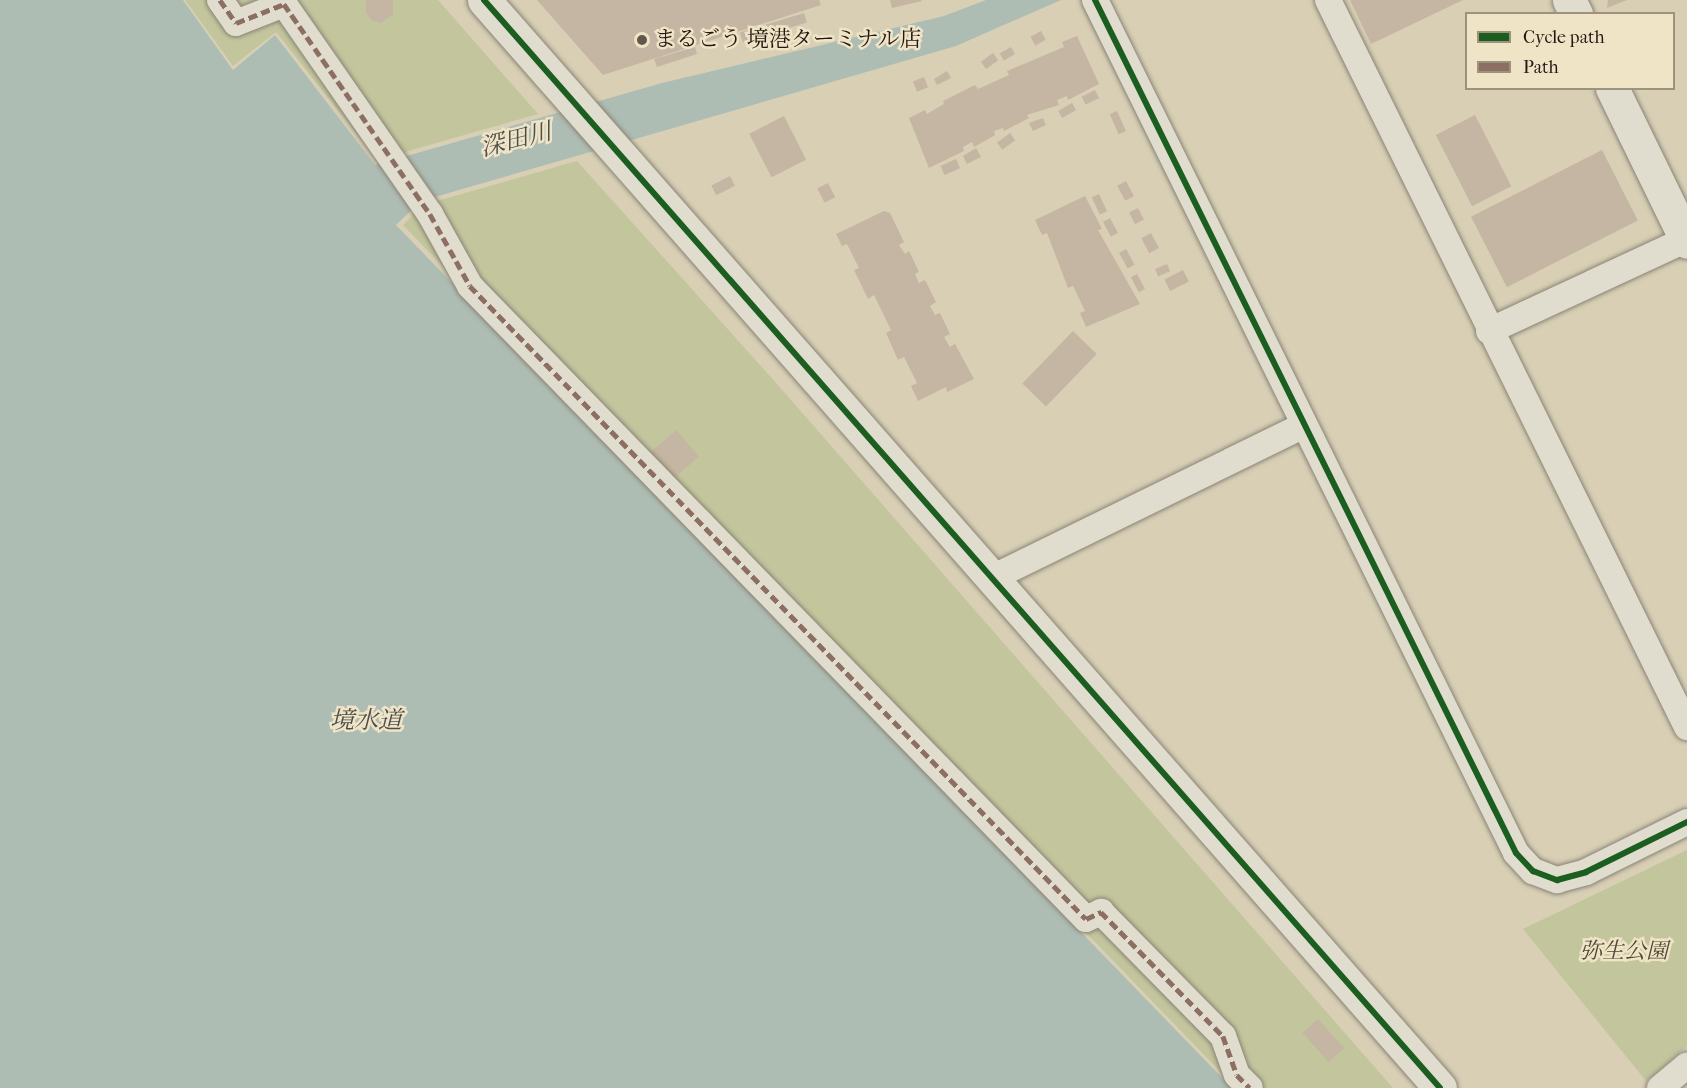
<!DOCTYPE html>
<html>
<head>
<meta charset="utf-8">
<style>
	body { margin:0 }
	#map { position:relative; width:1687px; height:1088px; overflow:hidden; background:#d8cfb5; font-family:"IM FELL French Canon","Noto Serif JP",serif }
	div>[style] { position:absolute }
	.green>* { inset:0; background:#c3c69d }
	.water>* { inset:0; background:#aebdb4 }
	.building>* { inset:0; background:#c5b6a3; transform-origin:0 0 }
	.roads { filter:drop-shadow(0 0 2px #8a8475) drop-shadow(0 0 2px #8a8475) }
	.street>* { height:26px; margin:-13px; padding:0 13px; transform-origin:13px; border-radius:13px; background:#e0dcce }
	.secondary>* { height:33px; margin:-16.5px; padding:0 16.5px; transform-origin:16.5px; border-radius:16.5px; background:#e0dcce }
	.quiet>* { height:4.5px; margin-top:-2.25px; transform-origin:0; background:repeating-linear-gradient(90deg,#8d6e63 0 9px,transparent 0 13.5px) }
	.cycleway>* { height:6px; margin:-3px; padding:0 3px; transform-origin:3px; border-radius:3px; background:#1b5e20 }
	.dots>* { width:16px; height:16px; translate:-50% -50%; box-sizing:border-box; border:3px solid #efe4c6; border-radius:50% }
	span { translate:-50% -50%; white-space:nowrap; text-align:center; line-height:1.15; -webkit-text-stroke:5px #efe4c6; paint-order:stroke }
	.poi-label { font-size:22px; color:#231713 }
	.left { translate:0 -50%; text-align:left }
	.park-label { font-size:22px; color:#4e4936; font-style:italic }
	.water-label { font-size:24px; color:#4d4e4b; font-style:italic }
	.legend { position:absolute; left:1465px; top:12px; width:210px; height:78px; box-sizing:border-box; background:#efe4c6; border:2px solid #9d927e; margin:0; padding:8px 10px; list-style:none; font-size:18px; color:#231713 }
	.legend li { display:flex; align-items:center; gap:12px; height:30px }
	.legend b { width:30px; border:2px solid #9d927e }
</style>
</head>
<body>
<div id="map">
	<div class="green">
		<div style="clip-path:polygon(185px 0,438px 0,538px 114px,377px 160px,276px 32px,233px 66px)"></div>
		<div style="clip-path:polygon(577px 161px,777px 384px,1393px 1088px,1236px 1088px,403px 225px,423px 205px)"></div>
		<div style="clip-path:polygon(1687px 850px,1687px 1046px,1646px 1081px,1523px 929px)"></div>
	</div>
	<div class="water">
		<div style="clip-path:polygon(0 0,183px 0,233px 70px,275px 35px,375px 165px,662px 83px,944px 16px,986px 0,1061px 0,956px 46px,421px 201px,396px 225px,1232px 1088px,0 1088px)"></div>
	</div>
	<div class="building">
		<div style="clip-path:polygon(366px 0,393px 0,393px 14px,381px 23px,372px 21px,366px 13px)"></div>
		<div style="clip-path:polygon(537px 0,819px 0,821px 5px,603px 75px)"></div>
		<div style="clip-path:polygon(890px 0,921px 0,922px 1px,892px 8px)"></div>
		<div style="clip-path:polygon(1350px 0,1463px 0,1371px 44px)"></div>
		<div style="clip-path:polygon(1608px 0,1627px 0,1607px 8px)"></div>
		<div style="left:804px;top:13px;width:10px;height:67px;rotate:73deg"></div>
		<div style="left:1041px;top:31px;width:10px;height:12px;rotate:61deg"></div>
		<div style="clip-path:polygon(1077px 36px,1099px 84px,1068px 100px,1067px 96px,1057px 100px,1059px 105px,1027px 115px,1029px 118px,1004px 131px,1003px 128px,994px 131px,995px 135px,974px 147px,972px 142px,963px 147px,964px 151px,929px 168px,909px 118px,925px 110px,927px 114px,944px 104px,943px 101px,975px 85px,978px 89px,1009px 75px,1007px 71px,1064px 47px,1062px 42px)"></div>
		<div style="clip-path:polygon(695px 47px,697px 54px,657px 67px,654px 59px)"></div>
		<div style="left:1011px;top:47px;width:8px;height:13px;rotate:60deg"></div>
		<div style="left:993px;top:53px;width:9px;height:15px;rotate:54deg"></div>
		<div style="clip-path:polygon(947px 71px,951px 78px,937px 85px,934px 79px)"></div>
		<div style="left:924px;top:77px;width:11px;height:12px;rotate:68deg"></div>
		<div style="left:1095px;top:90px;width:9px;height:15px;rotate:63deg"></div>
		<div style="left:1072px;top:103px;width:8px;height:16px;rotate:60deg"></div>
		<div style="left:1117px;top:111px;width:22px;height:8px;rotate:66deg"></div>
		<div style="left:1475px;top:115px;width:80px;height:44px;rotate:63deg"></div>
		<div style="left:784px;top:116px;width:49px;height:39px;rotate:63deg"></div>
		<div style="clip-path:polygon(1043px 118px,1046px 125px,1033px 131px,1029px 123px)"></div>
		<div style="left:1010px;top:133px;width:9px;height:16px;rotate:54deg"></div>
		<div style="clip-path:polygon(976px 148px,981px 157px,967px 164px,963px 156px)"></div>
		<div style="left:1602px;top:150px;width:79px;height:147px;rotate:63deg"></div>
		<div style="left:956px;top:159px;width:10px;height:17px;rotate:66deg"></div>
		<div style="left:730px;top:176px;width:11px;height:21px;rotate:63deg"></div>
		<div style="left:1126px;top:181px;width:17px;height:10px;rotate:62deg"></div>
		<div style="left:828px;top:183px;width:16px;height:12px;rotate:63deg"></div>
		<div style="left:1099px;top:194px;width:19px;height:8px;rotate:65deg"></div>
		<div style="clip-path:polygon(1085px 196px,1102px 229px,1098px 230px,1140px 304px,1086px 327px,1080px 313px,1085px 311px,1073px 286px,1068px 288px,1047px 233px,1042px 235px,1035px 220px)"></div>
		<div style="left:1138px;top:208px;width:13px;height:10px;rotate:63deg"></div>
		<div style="clip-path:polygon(884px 211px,890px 213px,904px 242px,899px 245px,905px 254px,909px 251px,919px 272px,915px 274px,919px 283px,925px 280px,936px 302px,930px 306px,935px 315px,940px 313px,950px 334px,944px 337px,950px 347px,955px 344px,974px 379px,947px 392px,946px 387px,918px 401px,911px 386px,917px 383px,904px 357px,898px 360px,886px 333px,891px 330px,874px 295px,868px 299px,854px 270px,859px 268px,847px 244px,842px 246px,836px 234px)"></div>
		<div style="left:1110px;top:218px;width:17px;height:8px;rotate:62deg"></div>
		<div style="left:1151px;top:233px;width:17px;height:11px;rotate:62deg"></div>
		<div style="left:1126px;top:249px;width:18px;height:8px;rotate:61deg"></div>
		<div style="left:1167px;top:264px;width:8px;height:13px;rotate:67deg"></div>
		<div style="left:1183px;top:270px;width:13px;height:21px;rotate:63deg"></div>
		<div style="left:1137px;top:274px;width:17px;height:7px;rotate:62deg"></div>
		<div style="left:1073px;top:331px;width:33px;height:73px;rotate:44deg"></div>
		<div style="left:676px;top:430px;width:35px;height:35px;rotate:49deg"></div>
		<div style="left:1318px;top:1019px;width:39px;height:21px;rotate:48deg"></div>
	</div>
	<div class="roads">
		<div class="street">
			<div style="left:220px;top:0;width:28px;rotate:55deg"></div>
			<div style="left:236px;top:23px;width:52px;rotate:-21.6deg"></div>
			<div style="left:284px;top:4px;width:256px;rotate:55.2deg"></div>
			<div style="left:430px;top:214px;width:82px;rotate:60.9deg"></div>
			<div style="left:470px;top:286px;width:883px;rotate:45.78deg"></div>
			<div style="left:1086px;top:919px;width:17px;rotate:-25deg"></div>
			<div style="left:1101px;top:912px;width:174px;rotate:45.5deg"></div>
			<div style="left:1223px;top:1036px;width:41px;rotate:70.3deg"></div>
			<div style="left:1237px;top:1075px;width:18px;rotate:45deg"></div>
			<div style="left:1095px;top:0;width:951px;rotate:63.73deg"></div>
			<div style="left:1516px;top:853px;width:25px;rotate:47deg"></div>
			<div style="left:1533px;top:871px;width:26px;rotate:21deg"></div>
			<div style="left:1557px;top:880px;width:30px;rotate:-15deg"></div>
			<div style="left:1586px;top:872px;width:113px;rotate:-26.3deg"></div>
			<div style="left:1328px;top:0;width:811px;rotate:63.72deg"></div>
			<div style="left:1489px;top:331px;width:218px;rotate:-24.9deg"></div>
			<div style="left:992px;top:578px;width:347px;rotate:-26.1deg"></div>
			<div style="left:1660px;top:1088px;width:35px;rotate:-40deg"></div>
		</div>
		<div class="secondary">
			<div style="left:484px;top:0;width:1448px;rotate:48.69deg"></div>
			<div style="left:1569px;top:0;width:16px;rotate:63deg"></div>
			<div style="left:1612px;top:88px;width:171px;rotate:64deg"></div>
		</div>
	</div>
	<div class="quiet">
		<div style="left:220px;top:0;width:28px;rotate:55deg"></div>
		<div style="left:236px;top:23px;width:52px;rotate:-21.6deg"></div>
		<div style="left:284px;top:4px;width:256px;rotate:55.2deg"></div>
		<div style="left:430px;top:214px;width:82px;rotate:60.9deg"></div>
		<div style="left:470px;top:286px;width:883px;rotate:45.78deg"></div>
		<div style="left:1086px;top:919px;width:17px;rotate:-25deg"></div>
		<div style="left:1101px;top:912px;width:174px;rotate:45.5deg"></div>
		<div style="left:1223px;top:1036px;width:41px;rotate:70.3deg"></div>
		<div style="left:1237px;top:1075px;width:18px;rotate:45deg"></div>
	</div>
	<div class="cycleway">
		<div style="left:484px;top:0;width:1448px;rotate:48.69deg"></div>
		<div style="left:1095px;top:0;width:951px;rotate:63.73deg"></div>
		<div style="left:1516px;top:853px;width:25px;rotate:47deg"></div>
		<div style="left:1533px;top:871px;width:26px;rotate:21deg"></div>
		<div style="left:1557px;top:880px;width:30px;rotate:-15deg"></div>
		<div style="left:1586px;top:872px;width:113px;rotate:-26.3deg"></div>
	</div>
	<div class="dots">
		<div style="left:642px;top:40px;background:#62574c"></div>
	</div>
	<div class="poi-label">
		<span class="left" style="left:654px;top:40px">まるごう 境港ターミナル店</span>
	</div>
	<div class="park-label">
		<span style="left:1624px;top:952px">弥生公園</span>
	</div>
	<div class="water-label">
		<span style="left:516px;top:140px;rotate:-14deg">深田川</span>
		<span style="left:366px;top:721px">境水道</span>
	</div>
	<ul class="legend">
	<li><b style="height:8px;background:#1b5e20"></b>Cycle path</li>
	<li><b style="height:8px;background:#8d6e63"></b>Path</li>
	</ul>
</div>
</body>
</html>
